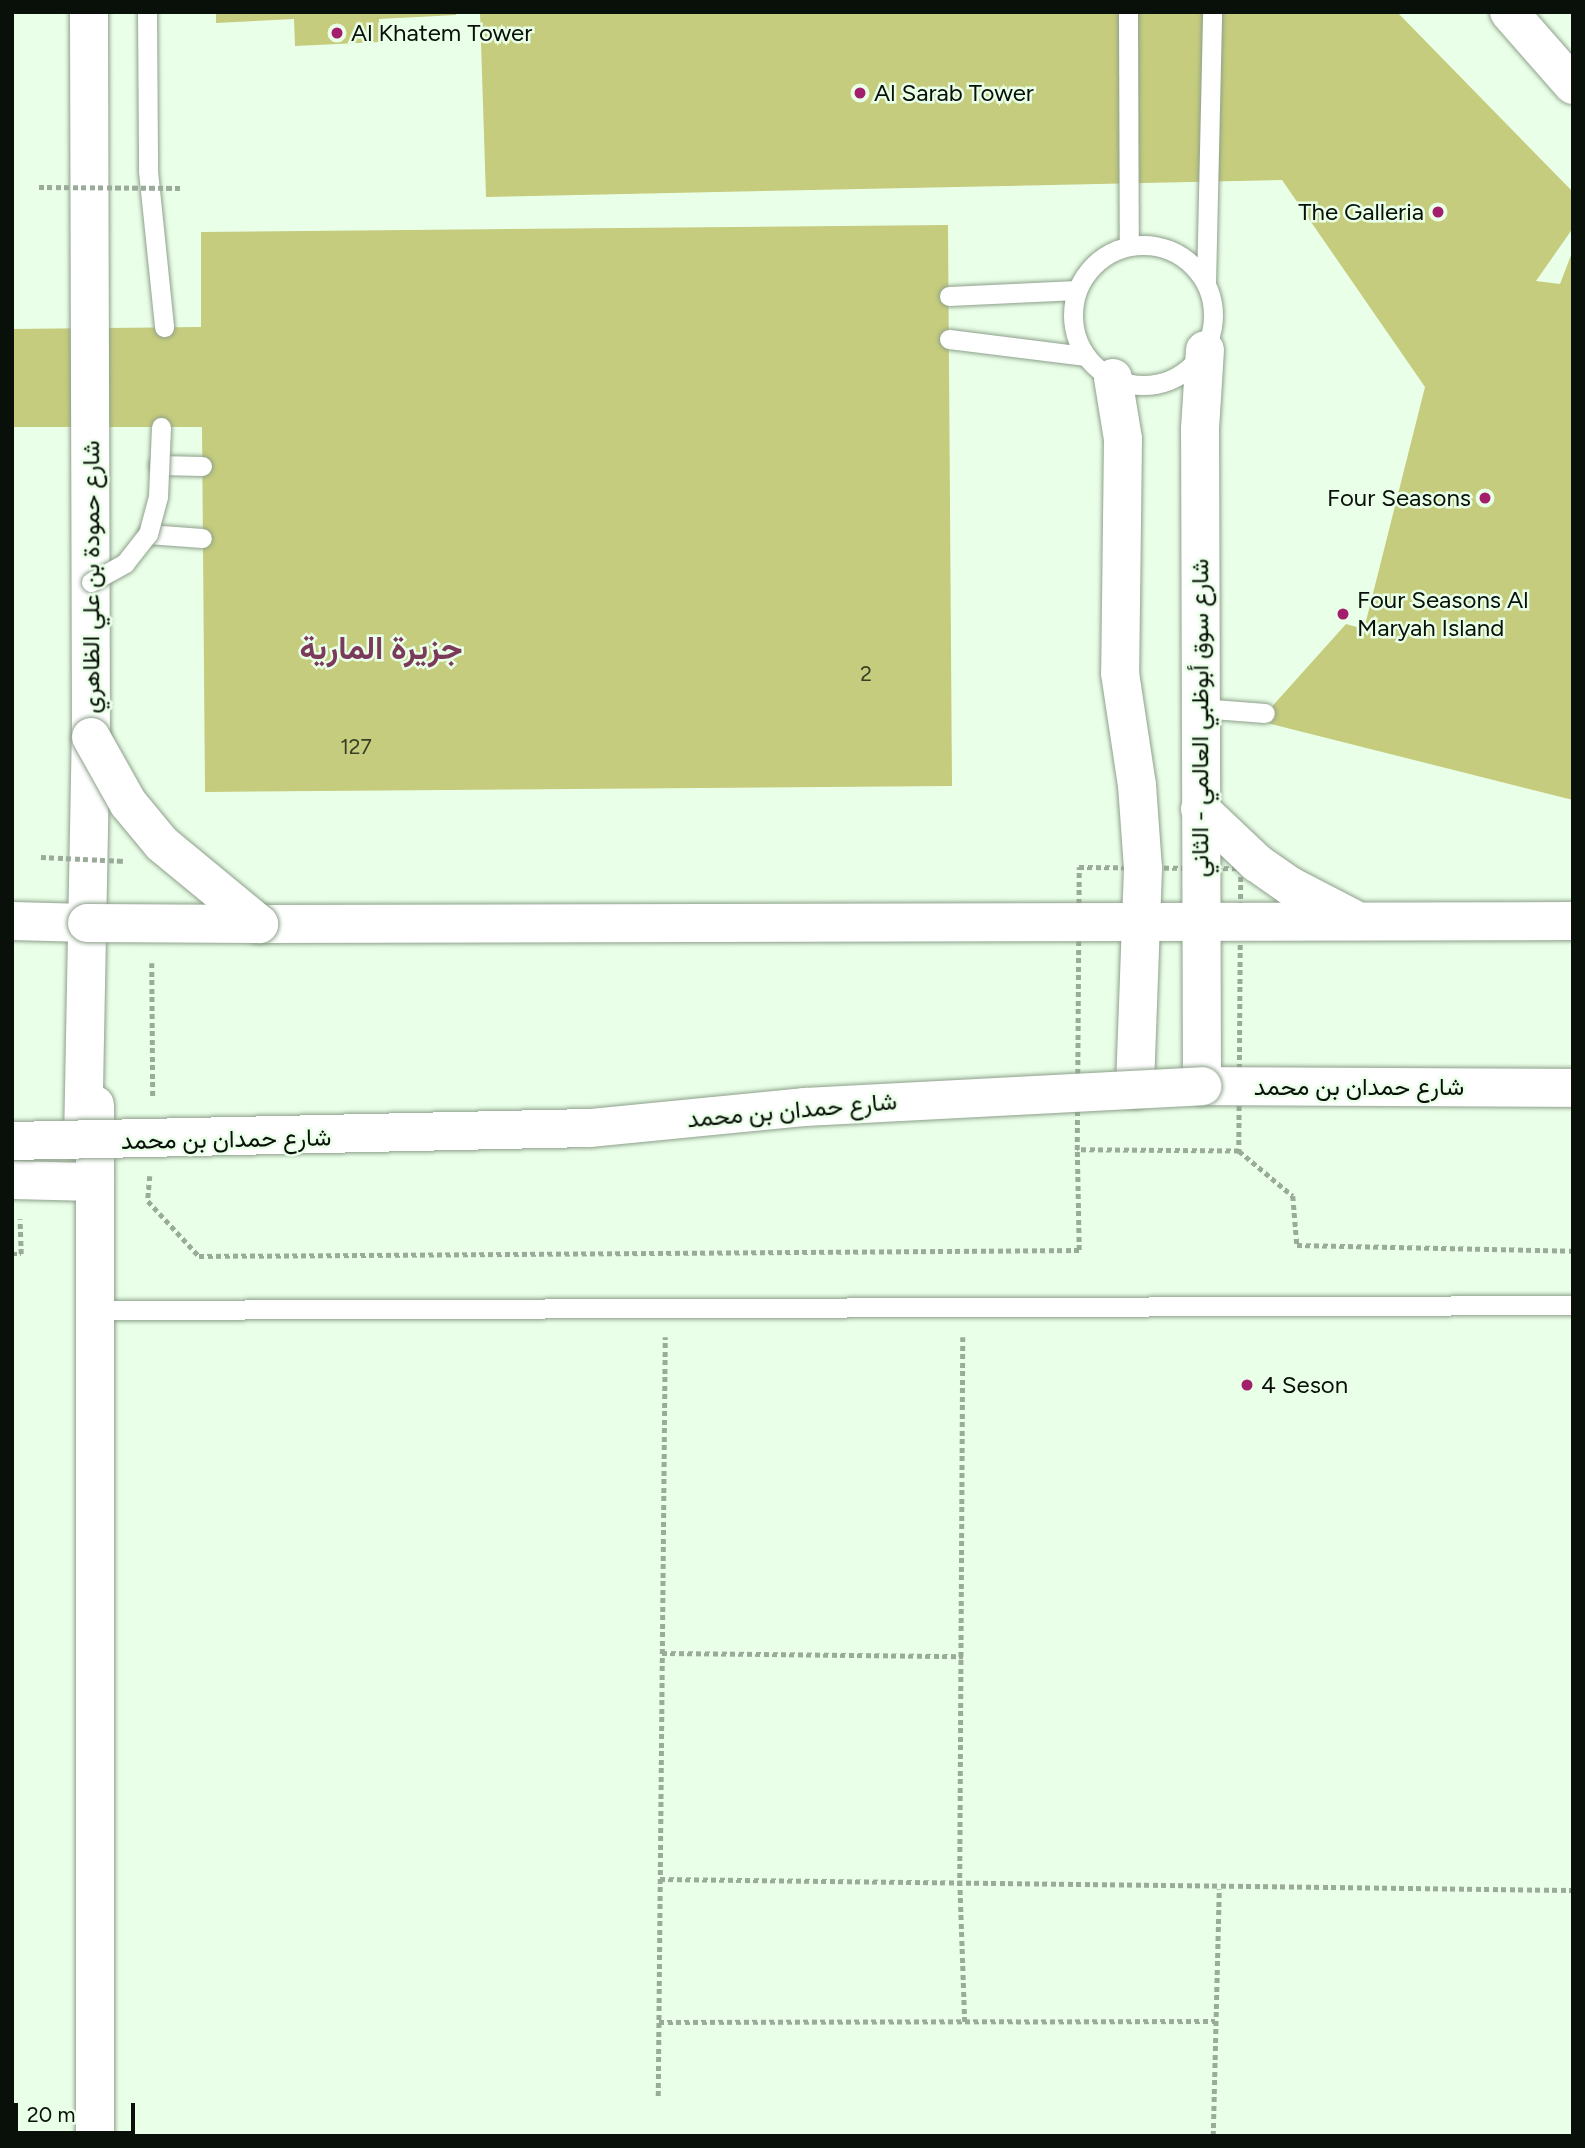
<!DOCTYPE html>
<html>
<head>
<meta charset="utf-8">
<style>
	body { margin:0 }
	#map { position:relative; width:1585px; height:2148px; overflow:hidden; background:#eaffe8; font-family:Figtree,Vazirmatn,sans-serif }
	div>[style] { position:absolute }
	.building>* { inset:0; background:#c5cc7d }
	.path>* { height:4.5px; margin-top:-2.25px; transform-origin:0; background:repeating-linear-gradient(90deg,#9bab99 0 5px,transparent 0 8.5px) }
	.roads { filter:drop-shadow(0 0 2px #8da08b) drop-shadow(0 0 2px #8da08b) }
	.service>* { height:19px; margin:-9.5px; padding:0 9.5px; transform-origin:9.5px; border-radius:9.5px; background:#fff }
	.service>.ring { margin:-9.5px; padding:0; box-sizing:content-box; background:none; border:19px solid #fff; border-radius:50% }
	.minor>* { height:38px; margin:-19px; padding:0 19px; transform-origin:19px; border-radius:19px; background:#fff }
	.secondary>* { height:38px; margin:-19px; padding:0 19px; transform-origin:19px; border-radius:19px; background:#fff }
	.path-bridge>* { height:4.5px; margin-top:-2.25px; transform-origin:0; background:repeating-linear-gradient(90deg,#9bab99 0 5px,transparent 0 8.5px) }
	.bridges { filter:drop-shadow(0 0 2px #8da08b) drop-shadow(0 0 2px #8da08b) }
	.service-bridge>* { height:19px; margin:-9.5px; padding:0 9.5px; transform-origin:9.5px; border-radius:9.5px; background:#fff }
	.secondary-bridge>* { height:38px; margin:-19px; padding:0 19px; transform-origin:19px; border-radius:19px; background:#fff }
	.dots>* { width:19px; height:19px; translate:-50% -50%; box-sizing:border-box; border:4px solid #eaffe8; border-radius:50% }
	span { translate:-50% -50%; white-space:nowrap; text-align:center; line-height:1.15; -webkit-text-stroke:5px #eaffe8; paint-order:stroke }
	.number-label { font-size:21px; color:#383f26 }
	.number-label span { -webkit-text-stroke-width:0 }
	.poi-label { font-size:24px; color:#091009 }
	.left { translate:0 -50%; text-align:left }
	.right { translate:-100% -50%; text-align:right }
	.street-label { font-size:24px; color:#091009 }
	.district-label { font-size:32px; color:#7c3a5a; font-weight:700 }
	.frame { position:absolute; inset:0; border:14px solid #091009; pointer-events:none }
	.scale { position:absolute; left:14px; top:2103px; width:121px; height:32px; box-sizing:border-box; border:4px solid #091009; border-top:0; padding-left:9px; font-size:21px; line-height:24px; white-space:nowrap; color:#091009; -webkit-text-stroke:5px #eaffe8; paint-order:stroke }
</style>
</head>
<body>
<div id="map">
	<div class="building">
		<div style="clip-path:polygon(216px 12px,456px 12px,456px 15px,379px 19px,380px 42px,295px 46px,294px 19px,216px 23px)"></div>
		<div style="clip-path:polygon(480px 12px,1397px 12px,1573px 192px,1573px 228px,1536px 281px,1560px 284px,1573px 250px,1573px 800px,1259px 721px,1346px 624px,1364px 629px,1425px 387px,1282px 180px,486px 197px)"></div>
		<div style="clip-path:polygon(948px 225px,952px 786px,205px 792px,202px 427px,12px 427px,12px 329px,201px 327px,201px 232px)"></div>
	</div>
	<div class="path">
		<div style="left:1079px;top:867px;width:162px;rotate:0.4deg"></div>
		<div style="left:1241px;top:868px;width:283px;rotate:90.4deg"></div>
		<div style="left:1239px;top:1151px;width:162px;rotate:-179.6deg"></div>
		<div style="left:1077px;top:1150px;width:283px;rotate:-89.6deg"></div>
		<div style="left:1239px;top:1151px;width:70px;rotate:39.8deg"></div>
		<div style="left:1293px;top:1196px;width:49px;rotate:85.3deg"></div>
		<div style="left:1297px;top:1245px;width:276px;rotate:1.2deg"></div>
		<div style="left:12px;top:1254px;width:9px"></div>
		<div style="left:21px;top:1254px;width:35px;rotate:-92deg"></div>
		<div style="left:963px;top:1337px;width:544px;rotate:90.32deg"></div>
		<div style="left:960px;top:1881px;width:141px;rotate:88deg"></div>
		<div style="left:662px;top:1653px;width:301px;rotate:0.6deg"></div>
		<div style="left:660px;top:1879px;width:913px;rotate:0.69deg"></div>
		<div style="left:659px;top:2022px;width:556px;rotate:-0.1deg"></div>
		<div style="left:658px;top:2096px;width:759px;rotate:-89.47deg"></div>
		<div style="left:1213px;top:2136px;width:247px;rotate:-88.6deg"></div>
	</div>
	<div class="roads">
		<div class="service">
			<div style="left:147px;top:12px;width:159px;rotate:89.6deg"></div>
			<div style="left:148px;top:171px;width:157px;rotate:84.1deg"></div>
			<div style="left:1128px;top:12px;width:234px;rotate:89.8deg"></div>
			<div class="ring" style="left:1073px;top:245px;width:121px;height:121px"></div>
			<div style="left:1206px;top:283px;width:271px;rotate:-88.7deg"></div>
			<div style="left:949px;top:296px;width:128px;rotate:-2.7deg"></div>
			<div style="left:949px;top:339px;width:138px;rotate:7.1deg"></div>
			<div style="left:159px;top:465px;width:43px;rotate:1.3deg"></div>
			<div style="left:148px;top:534px;width:54px;rotate:4.2deg"></div>
			<div style="left:1200px;top:708px;width:65px;rotate:4.4deg"></div>
			<div style="left:95px;top:1310px;width:1478px;rotate:-0.19deg"></div>
		</div>
		<div class="minor">
			<div style="left:1509px;top:12px;width:97px;rotate:48.8deg"></div>
			<div style="left:1113px;top:378px;width:62px;rotate:80.7deg"></div>
			<div style="left:1123px;top:439px;width:234px;rotate:90.7deg"></div>
			<div style="left:1120px;top:673px;width:113px;rotate:81.4deg"></div>
			<div style="left:1137px;top:785px;width:83px;rotate:85.9deg"></div>
			<div style="left:1143px;top:868px;width:221px;rotate:92.1deg"></div>
			<div style="left:1202px;top:1086px;width:657px;rotate:-90.17deg"></div>
			<div style="left:1200px;top:429px;width:79px;rotate:-86.4deg"></div>
			<div style="left:12px;top:1180px;width:83px;rotate:1.4deg"></div>
			<div style="left:95px;top:2136px;width:1031px;rotate:-90deg"></div>
		</div>
		<div class="secondary">
			<div style="left:1200px;top:809px;width:79px;rotate:43.5deg"></div>
			<div style="left:1257px;top:863px;width:40px;rotate:34.9deg"></div>
			<div style="left:1290px;top:886px;width:70px;rotate:27.3deg"></div>
			<div style="left:12px;top:921px;width:75px;rotate:1.5deg"></div>
			<div style="left:259px;top:924px;width:1314px;rotate:-0.13deg"></div>
			<div style="left:1202px;top:1086px;width:371px;rotate:0.3deg"></div>
			<div style="left:83px;top:1142px;width:405px;rotate:-88.9deg"></div>
			<div style="left:91px;top:737px;width:725px;rotate:-90.16deg"></div>
		</div>
	</div>
	<div class="path-bridge">
		<div style="left:39px;top:187px;width:143px;rotate:0.4deg"></div>
		<div style="left:41px;top:857px;width:84px;rotate:2.7deg"></div>
		<div style="left:152px;top:963px;width:135px;rotate:89.6deg"></div>
		<div style="left:150px;top:1176px;width:25px;rotate:95deg"></div>
		<div style="left:148px;top:1201px;width:75px;rotate:47.2deg"></div>
		<div style="left:199px;top:1256px;width:880px;rotate:-0.39deg"></div>
		<div style="left:1079px;top:1250px;width:100px;rotate:-91.1deg"></div>
	</div>
	<div class="bridges">
		<div class="service-bridge">
			<div style="left:91px;top:582px;width:39px;rotate:-29deg"></div>
			<div style="left:125px;top:563px;width:37px;rotate:-52deg"></div>
			<div style="left:148px;top:534px;width:39px;rotate:-75deg"></div>
			<div style="left:158px;top:496px;width:69px;rotate:-87.5deg"></div>
		</div>
		<div class="secondary-bridge">
			<div style="left:91px;top:737px;width:76px;rotate:60.7deg"></div>
			<div style="left:128px;top:803px;width:53px;rotate:50.3deg"></div>
			<div style="left:162px;top:844px;width:126px;rotate:39.5deg"></div>
			<div style="left:87px;top:923px;width:172px;rotate:0.3deg"></div>
			<div style="left:12px;top:1141px;width:578px;rotate:-1.29deg"></div>
			<div style="left:590px;top:1128px;width:216px;rotate:-5.6deg"></div>
			<div style="left:805px;top:1107px;width:398px;rotate:-3deg"></div>
		</div>
	</div>
	<div class="dots">
		<div style="left:337px;top:33px;background:#a41f6b"></div>
		<div style="left:860px;top:93px;background:#a41f6b"></div>
		<div style="left:1438px;top:212px;background:#a41f6b"></div>
		<div style="left:1485px;top:498px;background:#a41f6b"></div>
		<div style="left:1343px;top:614px;background:#a41f6b"></div>
		<div style="left:1247px;top:1385px;background:#a41f6b"></div>
	</div>
	<div class="number-label">
		<span style="left:866px;top:674px">2</span>
		<span style="left:356px;top:747px">127</span>
	</div>
	<div class="poi-label">
		<span class="left" style="left:351px;top:33px">Al Khatem Tower</span>
		<span class="left" style="left:874px;top:93px">Al Sarab Tower</span>
		<span class="right" style="left:1424px;top:212px">The Galleria</span>
		<span class="right" style="left:1471px;top:498px">Four Seasons</span>
		<span class="left" style="left:1357px;top:614px">Four Seasons Al<br>Maryah Island</span>
		<span class="left" style="left:1261px;top:1385px">4 Seson</span>
	</div>
	<div class="street-label">
		<span style="left:91px;top:577px;rotate:-90deg">شارع حمودة بن علي الظاهري</span>
		<span style="left:1200px;top:718px;rotate:-90deg">شارع سوق أبوظبي العالمي - الثاني</span>
		<span style="left:1359px;top:1087px">شارع حمدان بن محمد</span>
		<span style="left:792px;top:1110px;rotate:-5deg">شارع حمدان بن محمد</span>
		<span style="left:226px;top:1139px;rotate:-1deg">شارع حمدان بن محمد</span>
	</div>
	<div class="district-label">
		<span style="left:381px;top:648px">جزيرة المارية</span>
	</div>
	<div class="frame"></div>
	<div class="scale">20 m</div>
</div>
</body>
</html>
